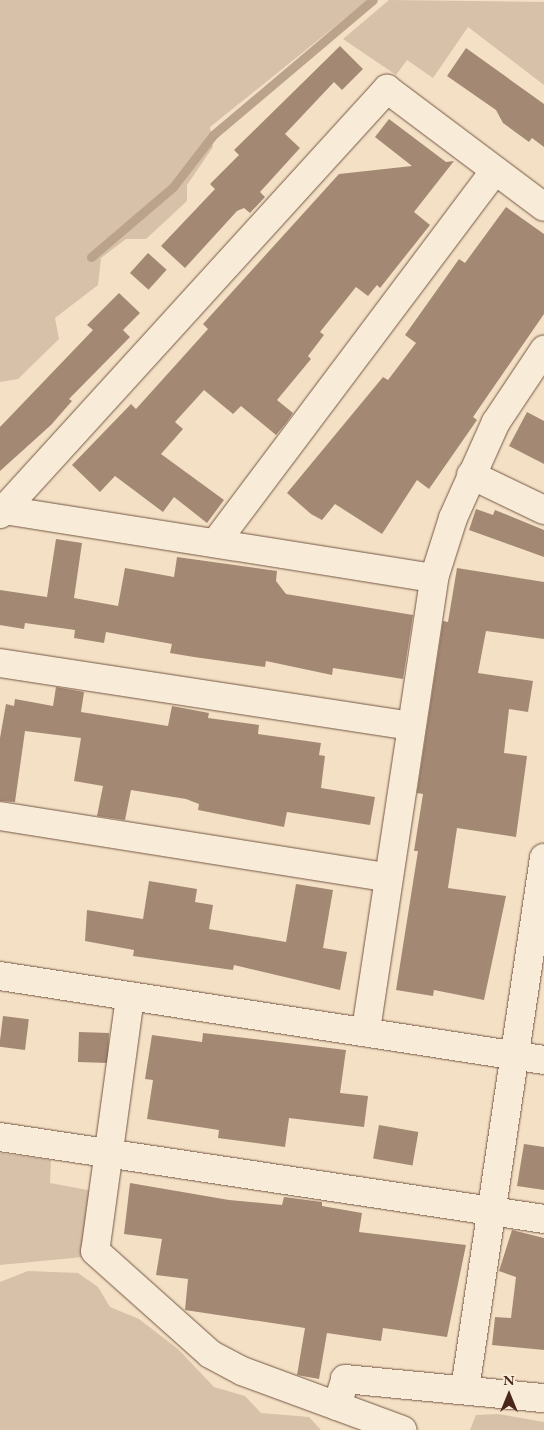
<!DOCTYPE html>
<html>
<head>
<meta charset="utf-8">
<style>
	body { margin:0 }
	#map { position:relative; width:544px; height:1430px; overflow:hidden; background:#f4e1c5; font-family:"EB Garamond",serif }
	div>[style] { position:absolute }
	.green>* { inset:0; background:#d7c1a8 }
	.stream>* { height:9px; margin:-4.5px; padding:0 4.5px; transform-origin:4.5px; border-radius:4.5px; background:#bba28b }
	.building>* { inset:0; background:#a38873; transform-origin:0 0 }
	.roads { filter:drop-shadow(0 0 1px #755645) drop-shadow(0 0 1px #755645) }
	.minor>* { height:28px; margin:-14px; padding:0 14px; transform-origin:14px; border-radius:14px; background:#f8ecd9 }
	span { translate:-50% -50%; white-space:nowrap; text-align:center; line-height:1.15; -webkit-text-stroke:4px #f8ecd9; paint-order:stroke }
	.north { position:absolute; left:484px; top:1370px; width:50px; height:50px; -webkit-text-stroke:4px #f8ecd9; paint-order:stroke; rotate:0deg; font-size:14px; font-weight:700; line-height:20px; text-align:center; color:#4b271a }
	.north::after { content:''; display:block; margin:auto; width:18px; height:22px; background:#4b271a; clip-path:polygon(50% 0,100% 100%,50% 72%,0 100%) }
</style>
</head>
<body>
<div id="map">
	<div class="green">
		<div style="clip-path:polygon(0 0,368px 0,210px 127px,213px 147px,187px 185px,187px 201px,146px 239px,126px 239px,101px 258px,98px 285px,55px 318px,59px 339px,18px 379px,0 382px)"></div>
		<div style="clip-path:polygon(389px 0,544px 2px,544px 85px,468px 27px,433px 78px,407px 60px,396px 75px,343px 39px)"></div>
		<div style="clip-path:polygon(0 1153px,51px 1160px,50px 1183px,93px 1191px,83px 1257px,0 1265px)"></div>
		<div style="clip-path:polygon(28px 1271px,78px 1273px,98px 1287px,110px 1307px,139px 1319px,178px 1349px,214px 1387px,245px 1396px,261px 1413px,309px 1417px,321px 1430px,0 1430px,0 1282px)"></div>
		<div style="clip-path:polygon(498px 1414px,544px 1422px,544px 1430px,470px 1430px,476px 1415px)"></div>
	</div>
	<div class="stream">
		<div style="left:91px;top:257px;width:108px;rotate:-40.5deg"></div>
		<div style="left:173px;top:187px;width:66px;rotate:-52.4deg"></div>
		<div style="left:213px;top:135px;width:209px;rotate:-40.2deg"></div>
	</div>
	<div class="building">
		<div style="clip-path:polygon(340px 46px,363px 69px,342px 90px,334px 82px,285px 134px,300px 148px,260px 192px,265px 197px,250px 213px,244px 208px,237px 211px,185px 268px,161px 246px,215px 189px,210px 184px,239px 155px,234px 150px)"></div>
		<div style="clip-path:polygon(466px 48px,544px 104px,544px 147px,532px 138px,529px 142px,503px 123px,496px 110px,447px 76px)"></div>
		<div style="clip-path:polygon(389px 119px,446px 162px,454px 161px,414px 212px,430px 225px,380px 288px,377px 285px,368px 296px,356px 287px,320px 332px,324px 335px,308px 356px,311px 359px,277px 400px,293px 413px,286px 423px,276px 435px,241px 406px,233px 414px,204px 390px,175px 422px,183px 429px,161px 454px,224px 500px,207px 523px,174px 497px,163px 512px,115px 476px,100px 492px,72px 465px,131px 404px,136px 409px,208px 329px,203px 324px,339px 174px,412px 166px,375px 137px)"></div>
		<div style="clip-path:polygon(506px 207px,544px 234px,544px 314px,473px 417px,477px 420px,429px 489px,417px 480px,382px 534px,335px 504px,322px 520px,311px 514px,287px 493px,383px 377px,388px 380px,416px 343px,405px 335px,459px 259px,465px 263px)"></div>
		<div style="left:148px;top:253px;width:25px;height:27px;rotate:42deg"></div>
		<div style="clip-path:polygon(119px 293px,140px 313px,123px 330px,130px 337px,69px 399px,72px 401px,51px 425px,0 471px,0 427px,93px 330px,87px 325px)"></div>
		<div style="clip-path:polygon(527px 412px,544px 421px,544px 464px,509px 446px)"></div>
		<div style="clip-path:polygon(476px 509px,493px 515px,495px 510px,544px 530px,544px 557px,469px 530px)"></div>
		<div style="clip-path:polygon(56px 539px,82px 543px,74px 598px,118px 606px,125px 568px,174px 577px,177px 557px,277px 571px,276px 581px,286px 594px,413px 615px,403px 679px,333px 668px,332px 675px,266px 661px,265px 667px,194px 657px,170px 653px,172px 644px,106px 632px,104px 643px,74px 638px,75px 630px,25px 623px,24px 629px,0 625px,0 590px,47px 597px)"></div>
		<div style="clip-path:polygon(457px 568px,544px 582px,544px 639px,486px 631px,478px 673px,533px 681px,528px 712px,509px 709px,504px 753px,527px 756px,516px 837px,457px 828px,448px 888px,506px 896px,484px 1000px,434px 990px,433px 996px,396px 990px,418px 851px,414px 851px,423px 794px,417px 793px,443px 621px,448px 622px)"></div>
		<div style="clip-path:polygon(56px 687px,84px 692px,81px 712px,168px 726px,172px 706px,209px 713px,208px 718px,259px 725px,258px 734px,321px 743px,319px 755px,325px 756px,321px 788px,375px 797px,370px 825px,287px 812px,284px 827px,198px 810px,199px 804px,186px 799px,131px 790px,125px 820px,97px 816px,103px 786px,74px 781px,81px 738px,25px 731px,15px 802px,0 801px,0 738px,6px 704px,14px 706px,15px 699px,53px 706px)"></div>
		<div style="clip-path:polygon(149px 881px,197px 889px,195px 902px,213px 905px,209px 929px,286px 942px,296px 884px,333px 890px,323px 948px,347px 952px,340px 990px,234px 965px,233px 970px,133px 956px,134px 950px,85px 941px,87px 910px,143px 919px)"></div>
		<div style="left:3px;top:1016px;width:26px;height:31px;rotate:7deg"></div>
		<div style="left:79px;top:1032px;width:30px;height:30px;rotate:2deg"></div>
		<div style="clip-path:polygon(203px 1033px,346px 1050px,340px 1093px,368px 1096px,364px 1127px,289px 1118px,285px 1147px,218px 1138px,219px 1130px,147px 1119px,153px 1080px,145px 1079px,152px 1035px,202px 1042px)"></div>
		<div style="left:379px;top:1125px;width:40px;height:34px;rotate:10deg"></div>
		<div style="clip-path:polygon(524px 1144px,544px 1147px,544px 1190px,517px 1186px)"></div>
		<div style="clip-path:polygon(130px 1183px,229px 1200px,282px 1205px,284px 1197px,322px 1202px,322px 1206px,362px 1213px,359px 1232px,466px 1245px,447px 1337px,383px 1328px,381px 1341px,327px 1333px,319px 1379px,297px 1375px,305px 1328px,185px 1310px,188px 1279px,156px 1275px,162px 1239px,124px 1234px)"></div>
		<div style="clip-path:polygon(512px 1230px,544px 1238px,544px 1350px,492px 1345px,495px 1317px,511px 1318px,516px 1277px,499px 1271px)"></div>
	</div>
	<div class="roads">
		<div class="minor">
			<div style="left:471px;top:475px;width:81px;rotate:25.6deg"></div>
			<div style="left:4px;top:510px;width:435px;rotate:9deg"></div>
			<div style="left:0;top:514px;width:575px;rotate:-47.68deg"></div>
			<div style="left:387px;top:89px;width:196px;rotate:36.9deg"></div>
			<div style="left:216px;top:542px;width:464px;rotate:-53.1deg"></div>
			<div style="left:0;top:663px;width:416px;rotate:8.7deg"></div>
			<div style="left:0;top:816px;width:391px;rotate:9deg"></div>
			<div style="left:0;top:976px;width:550px;rotate:8.78deg"></div>
			<div style="left:130px;top:997px;width:256px;rotate:97.8deg"></div>
			<div style="left:95px;top:1251px;width:154px;rotate:41.8deg"></div>
			<div style="left:210px;top:1354px;width:36px;rotate:28deg"></div>
			<div style="left:242px;top:1371px;width:171px;rotate:20.2deg"></div>
			<div style="left:366px;top:1030px;width:457px;rotate:-81.4deg"></div>
			<div style="left:434px;top:578px;width:63px;rotate:-72.4deg"></div>
			<div style="left:453px;top:518px;width:105px;rotate:-65.9deg"></div>
			<div style="left:496px;top:422px;width:87px;rotate:-56.3deg"></div>
			<div style="left:0;top:1137px;width:550px;rotate:8.57deg"></div>
			<div style="left:465px;top:1389px;width:537px;rotate:-81.54deg"></div>
			<div style="left:337px;top:1406px;width:28px;rotate:-73deg"></div>
			<div style="left:345px;top:1379px;width:200px;rotate:5.5deg"></div>
		</div>
	</div>
	<div class="north">N</div>
</div>
</body>
</html>
